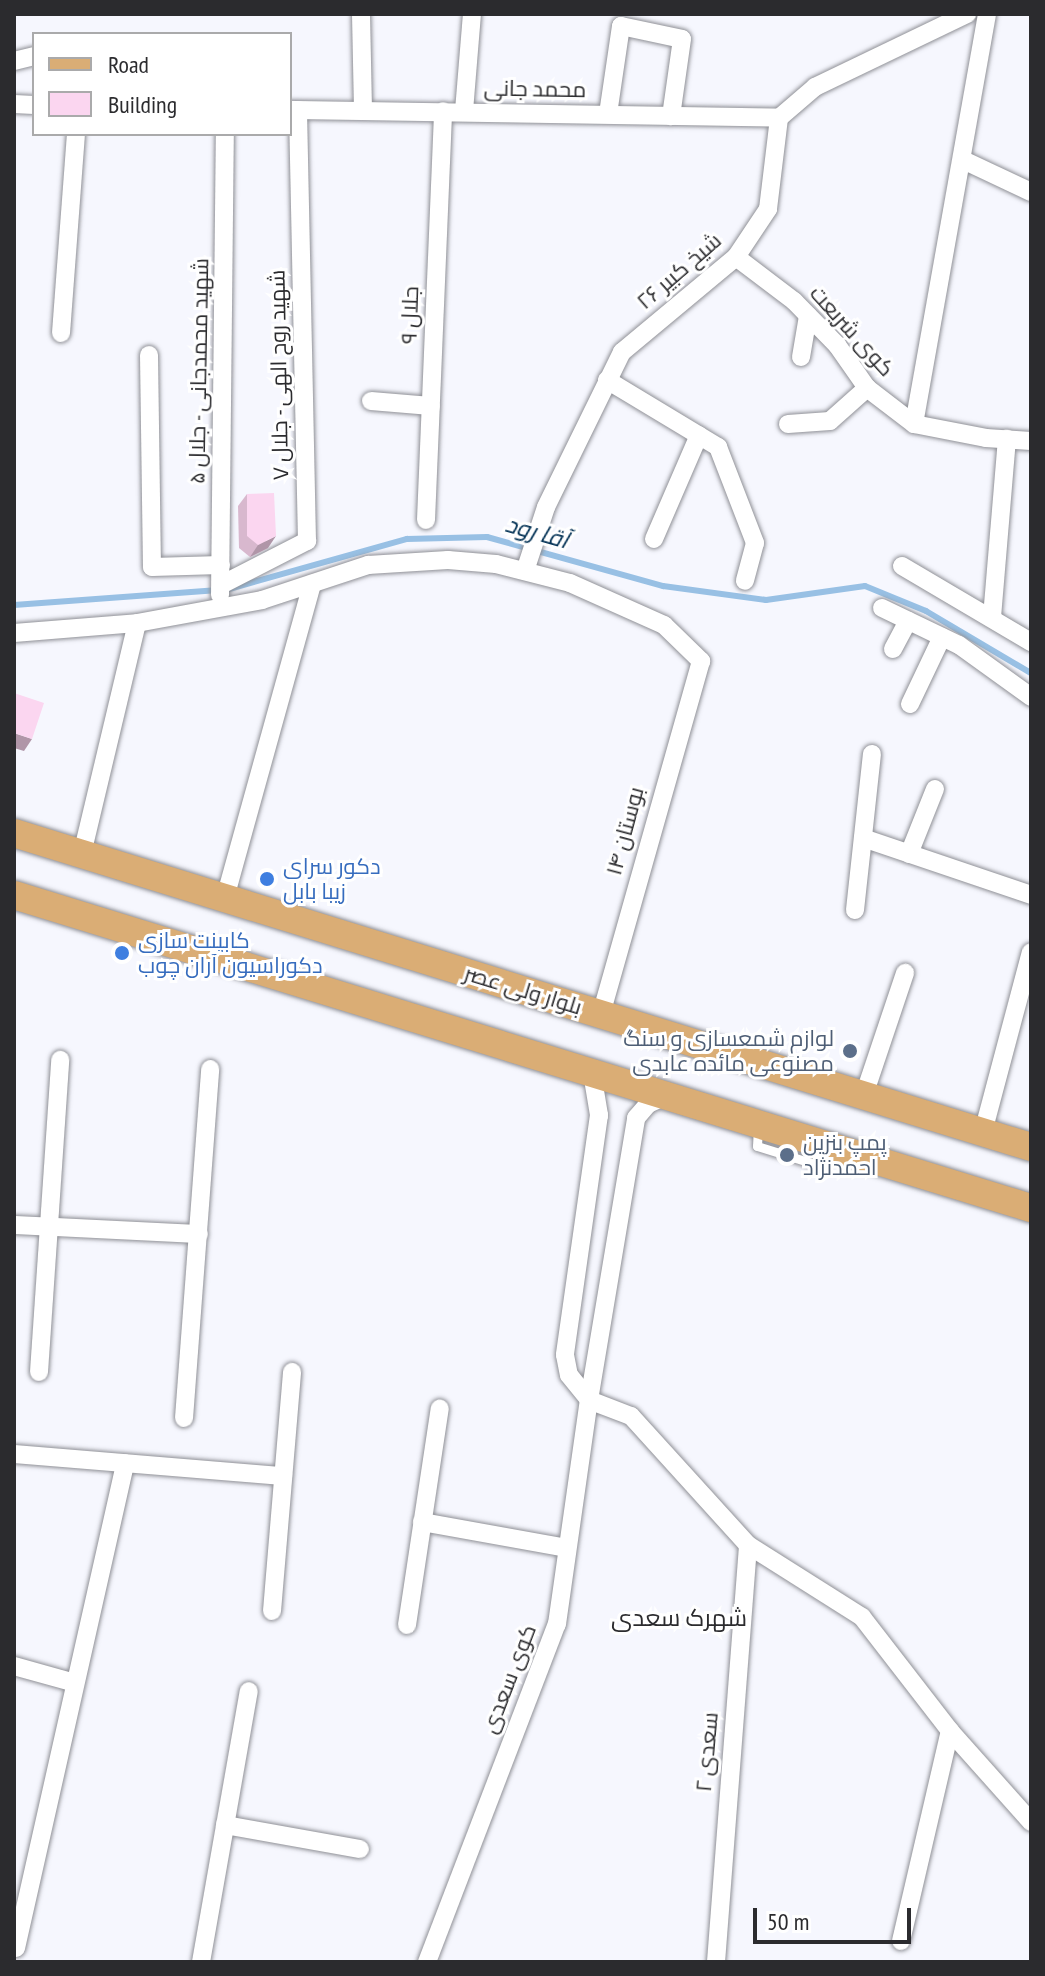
<!DOCTYPE html>
<html>
<head>
<meta charset="utf-8">
<style>
	body { margin:0 }
	#map { position:relative; width:1045px; height:1976px; overflow:hidden; background:#f6f7fe; font-family:"PT Sans Narrow",Cairo,sans-serif }
	div>[style] { position:absolute }
	.stream>* { height:6px; margin:-3px; padding:0 3px; transform-origin:3px; border-radius:3px; background:#98c0e4 }
	.roads { filter:drop-shadow(0 0 2px #8f9096) drop-shadow(0 0 2px #8f9096) }
	.lane>* { height:9px; margin:-4.5px; padding:0 4.5px; transform-origin:4.5px; border-radius:4.5px; background:#fff }
	.street>* { height:18px; margin:-9px; padding:0 9px; transform-origin:9px; border-radius:9px; background:#fff }
	.primary>* { height:28px; margin:-14px; padding:0 14px; transform-origin:14px; border-radius:14px; background:#daad75 }
	.wall>* { inset:0; background:#d8b8ce }
	.shaded-wall>* { inset:0; background:#b096a8 }
	.building>* { inset:0; background:#fbd6f0 }
	.dots>* { width:22px; height:22px; translate:-50% -50%; box-sizing:border-box; border:4px solid #fff; border-radius:50% }
	span { translate:-50% -50%; white-space:nowrap; text-align:center; line-height:1.15; -webkit-text-stroke:6px #fff; paint-order:stroke }
	.street-label { font-size:22px; color:#2b2b2e }
	.shop-label { font-size:22px; color:#366cbe }
	.left { translate:0 -50%; text-align:left }
	.service-label { font-size:22px; color:#4e5e75 }
	.right { translate:-100% -50%; text-align:right }
	.water-label { font-size:24px; color:#033255; font-style:italic }
	.neighbourhood-label { font-size:24px; color:#2b2b2e }
	.frame { position:absolute; inset:0; border:16px solid #2b2b2e; pointer-events:none }
	.legend { position:absolute; left:32px; top:32px; width:260px; height:104px; box-sizing:border-box; background:#fff; border:2px solid #aaaaab; margin:0; padding:10px 14px; list-style:none; font-size:24px; color:#2b2b2e }
	.legend li { display:flex; align-items:center; gap:16px; height:40px }
	.legend b { width:40px; border:2px solid #aaaaab }
	.scale { position:absolute; left:753px; top:1908px; width:158px; height:36px; box-sizing:border-box; border:4px solid #2b2b2e; border-top:0; padding-left:10px; font-size:24px; line-height:28px; white-space:nowrap; color:#2b2b2e; -webkit-text-stroke:6px #fff; paint-order:stroke }
</style>
</head>
<body>
<div id="map">
	<div class="stream">
		<div style="left:229px;top:589px;width:185px;rotate:-15.7deg"></div>
		<div style="left:407px;top:539px;width:80px;rotate:-1.4deg"></div>
		<div style="left:487px;top:537px;width:183px;rotate:15.6deg"></div>
		<div style="left:663px;top:586px;width:104px;rotate:7.7deg"></div>
		<div style="left:766px;top:600px;width:100px;rotate:-8deg"></div>
		<div style="left:865px;top:586px;width:66px;rotate:22.3deg"></div>
		<div style="left:926px;top:611px;width:122px;rotate:30.6deg"></div>
		<div style="left:14px;top:605px;width:205px;rotate:-4.2deg"></div>
	</div>
	<div class="roads">
		<div class="lane">
			<div style="left:758px;top:1127px;width:19px;rotate:93deg"></div>
			<div style="left:757px;top:1146px;width:64px;rotate:17.3deg"></div>
			<div style="left:818px;top:1165px;width:22px;rotate:-24deg"></div>
		</div>
		<div class="street">
			<div style="left:361px;top:14px;width:97px;rotate:88.8deg"></div>
			<div style="left:14px;top:61px;width:21px;rotate:-14deg"></div>
			<div style="left:14px;top:104px;width:20px;rotate:3deg"></div>
			<div style="left:290px;top:110px;width:489px;rotate:0.9deg"></div>
			<div style="left:464px;top:111px;width:97px;rotate:-85.3deg"></div>
			<div style="left:608px;top:114px;width:89px;rotate:-81.6deg"></div>
			<div style="left:621px;top:26px;width:62px;rotate:12deg"></div>
			<div style="left:682px;top:39px;width:78px;rotate:98.1deg"></div>
			<div style="left:963px;top:160px;width:75px;rotate:25.2deg"></div>
			<div style="left:736px;top:257px;width:73px;rotate:37.2deg"></div>
			<div style="left:794px;top:301px;width:62px;rotate:45.7deg"></div>
			<div style="left:837px;top:345px;width:52px;rotate:55.1deg"></div>
			<div style="left:867px;top:388px;width:59px;rotate:37.5deg"></div>
			<div style="left:914px;top:424px;width:73px;rotate:11deg"></div>
			<div style="left:986px;top:438px;width:45px;rotate:3.8deg"></div>
			<div style="left:61px;top:333px;width:200px;rotate:-85.7deg"></div>
			<div style="left:149px;top:355px;width:212px;rotate:89.2deg"></div>
			<div style="left:152px;top:567px;width:69px;rotate:-1.7deg"></div>
			<div style="left:801px;top:357px;width:42px;rotate:-80.3deg"></div>
			<div style="left:607px;top:380px;width:130px;rotate:31.1deg"></div>
			<div style="left:718px;top:447px;width:103px;rotate:68.9deg"></div>
			<div style="left:755px;top:543px;width:39px;rotate:105deg"></div>
			<div style="left:371px;top:401px;width:60px;rotate:4.8deg"></div>
			<div style="left:788px;top:424px;width:42px;rotate:-4.1deg"></div>
			<div style="left:830px;top:421px;width:50px;rotate:-41.7deg"></div>
			<div style="left:914px;top:424px;width:416px;rotate:-79.9deg"></div>
			<div style="left:426px;top:520px;width:409px;rotate:-87.6deg"></div>
			<div style="left:654px;top:539px;width:113px;rotate:-66.6deg"></div>
			<div style="left:902px;top:566px;width:150px;rotate:30.5deg"></div>
			<div style="left:525px;top:571px;width:67px;rotate:-71.8deg"></div>
			<div style="left:546px;top:507px;width:173px;rotate:-63.9deg"></div>
			<div style="left:622px;top:352px;width:148px;rotate:-39.8deg"></div>
			<div style="left:736px;top:257px;width:58px;rotate:-56.3deg"></div>
			<div style="left:768px;top:209px;width:92px;rotate:-83.1deg"></div>
			<div style="left:779px;top:118px;width:48px;rotate:-40.7deg"></div>
			<div style="left:815px;top:87px;width:169px;rotate:-25.7deg"></div>
			<div style="left:221px;top:585px;width:97px;rotate:-27.1deg"></div>
			<div style="left:307px;top:541px;width:431px;rotate:-91.2deg"></div>
			<div style="left:220px;top:595px;width:461px;rotate:-89.4deg"></div>
			<div style="left:882px;top:608px;width:85px;rotate:25.7deg"></div>
			<div style="left:959px;top:645px;width:89px;rotate:35.8deg"></div>
			<div style="left:992px;top:617px;width:179px;rotate:-85.2deg"></div>
			<div style="left:14px;top:633px;width:123px;rotate:-4.6deg"></div>
			<div style="left:137px;top:623px;width:127px;rotate:-10.4deg"></div>
			<div style="left:262px;top:600px;width:112px;rotate:-18.3deg"></div>
			<div style="left:368px;top:565px;width:80px;rotate:-3.6deg"></div>
			<div style="left:448px;top:560px;width:48px;rotate:4.8deg"></div>
			<div style="left:496px;top:564px;width:76px;rotate:14.4deg"></div>
			<div style="left:570px;top:583px;width:103px;rotate:24.1deg"></div>
			<div style="left:664px;top:625px;width:52px;rotate:44.2deg"></div>
			<div style="left:701px;top:661px;width:367px;rotate:105.8deg"></div>
			<div style="left:893px;top:649px;width:32px;rotate:-62deg"></div>
			<div style="left:910px;top:704px;width:74px;rotate:-64.5deg"></div>
			<div style="left:863px;top:838px;width:177px;rotate:18.7deg"></div>
			<div style="left:82px;top:854px;width:237px;rotate:-76.6deg"></div>
			<div style="left:909px;top:854px;width:70px;rotate:-68.2deg"></div>
			<div style="left:225px;top:898px;width:326px;rotate:-74.5deg"></div>
			<div style="left:855px;top:910px;width:157px;rotate:-83.8deg"></div>
			<div style="left:592px;top:1073px;width:43px;rotate:80.5deg"></div>
			<div style="left:599px;top:1115px;width:242px;rotate:98.1deg"></div>
			<div style="left:565px;top:1355px;width:20px;rotate:79deg"></div>
			<div style="left:569px;top:1375px;width:32px;rotate:51deg"></div>
			<div style="left:589px;top:1400px;width:286px;rotate:-80.5deg"></div>
			<div style="left:636px;top:1118px;width:18px;rotate:-49deg"></div>
			<div style="left:648px;top:1104px;width:20px;rotate:-24deg"></div>
			<div style="left:864px;top:1095px;width:129px;rotate:-71.4deg"></div>
			<div style="left:983px;top:1132px;width:186px;rotate:-75.1deg"></div>
			<div style="left:14px;top:1225px;width:185px;rotate:2.8deg"></div>
			<div style="left:39px;top:1372px;width:313px;rotate:-86.1deg"></div>
			<div style="left:184px;top:1418px;width:350px;rotate:-85.7deg"></div>
			<div style="left:14px;top:1454px;width:270px;rotate:4.7deg"></div>
			<div style="left:422px;top:1522px;width:146px;rotate:10.2deg"></div>
			<div style="left:272px;top:1611px;width:240px;rotate:-85.2deg"></div>
			<div style="left:407px;top:1625px;width:219px;rotate:-81.4deg"></div>
			<div style="left:14px;top:1666px;width:63px;rotate:15.6deg"></div>
			<div style="left:225px;top:1825px;width:137px;rotate:10.1deg"></div>
			<div style="left:901px;top:1941px;width:216px;rotate:-76.9deg"></div>
			<div style="left:16px;top:1948px;width:497px;rotate:-77.3deg"></div>
			<div style="left:201px;top:1962px;width:275px;rotate:-80deg"></div>
			<div style="left:427px;top:1962px;width:362px;rotate:-69deg"></div>
			<div style="left:557px;top:1624px;width:226px;rotate:-81.9deg"></div>
			<div style="left:589px;top:1400px;width:45px;rotate:20.9deg"></div>
			<div style="left:631px;top:1416px;width:174px;rotate:47.8deg"></div>
			<div style="left:748px;top:1545px;width:135px;rotate:32.3deg"></div>
			<div style="left:862px;top:1617px;width:144px;rotate:52.3deg"></div>
			<div style="left:950px;top:1731px;width:122px;rotate:48.3deg"></div>
			<div style="left:716px;top:1962px;width:418px;rotate:-85.6deg"></div>
		</div>
		<div class="primary">
			<div style="left:14px;top:833px;width:1064px;rotate:17.16deg"></div>
			<div style="left:14px;top:895px;width:1064px;rotate:17.11deg"></div>
		</div>
	</div>
	<div class="wall">
		<div style="clip-path:polygon(247px 494px,268px 548px,250px 557px,239px 548px,238px 506px)"></div>
	</div>
	<div class="shaded-wall">
		<div style="clip-path:polygon(276px 536px,268px 548px,250px 557px,258px 545px)"></div>
		<div style="clip-path:polygon(14px 733px,32px 739px,24px 751px,14px 748px)"></div>
	</div>
	<div class="building">
		<div style="clip-path:polygon(274px 493px,276px 536px,258px 545px,247px 536px,247px 494px)"></div>
		<div style="clip-path:polygon(14px 693px,44px 703px,32px 739px,14px 733px)"></div>
	</div>
	<div class="dots">
		<div style="left:267px;top:879px;background:#3f7fe0"></div>
		<div style="left:122px;top:953px;background:#3f7fe0"></div>
		<div style="left:850px;top:1051px;background:#5c6f8a"></div>
		<div style="left:787px;top:1155px;background:#5c6f8a"></div>
	</div>
	<div class="street-label">
		<span style="left:535px;top:89px;rotate:1deg">محمد جانی</span>
		<span style="left:679px;top:271px;rotate:-41deg">شیخ کبیر ۲۶</span>
		<span style="left:410px;top:315px;rotate:-88deg">جلال ۹</span>
		<span style="left:852px;top:331px;rotate:48deg">کوی شریعت</span>
		<span style="left:199px;top:371px;rotate:-89deg">شهید محمدجانی - جلال ۵</span>
		<span style="left:279px;top:375px;rotate:-91deg">شهید روح الهی - جلال ۷</span>
		<span style="left:625px;top:831px;rotate:-75deg">بوستان ۱۴</span>
		<span style="left:523px;top:990px;rotate:17deg">بلوار ولی عصر</span>
		<span style="left:509px;top:1679px;rotate:-69deg">کوی سعدی</span>
		<span style="left:707px;top:1752px;rotate:-85deg">سعدی ۲</span>
	</div>
	<div class="shop-label">
		<span class="left" style="left:283px;top:879px">دکور سرای<br>زیبا بابل</span>
		<span class="left" style="left:138px;top:953px">کابینت سازی<br>دکوراسیون آران چوب</span>
	</div>
	<div class="service-label">
		<span class="right" style="left:834px;top:1051px">لوازم شمعسازی و سنگ<br>مصنوعی مائده عابدی</span>
		<span class="left" style="left:803px;top:1155px">پمپ بنزین<br>احمدنژاد</span>
	</div>
	<div class="water-label">
		<span style="left:537px;top:532px;rotate:16deg">آقا رود</span>
	</div>
	<div class="neighbourhood-label">
		<span style="left:679px;top:1618px">شهرک سعدی</span>
	</div>
	<div class="frame"></div>
	<ul class="legend">
	<li><b style="height:10px;background:#daad75"></b>Road</li>
	<li><b style="height:22px;background:#fbd6f0"></b>Building</li>
	</ul>
	<div class="scale">50 m</div>
</div>
</body>
</html>
